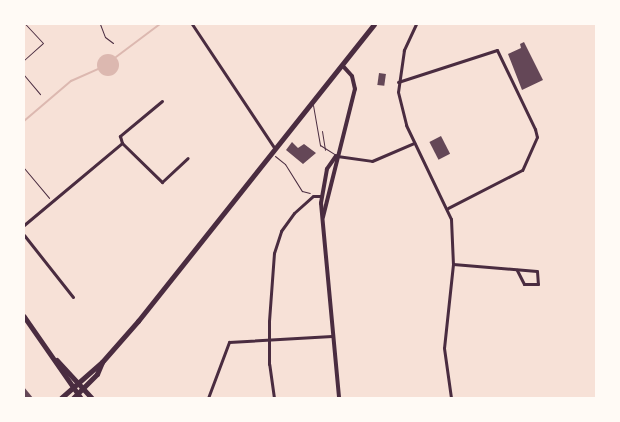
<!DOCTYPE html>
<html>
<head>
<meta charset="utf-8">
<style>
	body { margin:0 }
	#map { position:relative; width:620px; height:422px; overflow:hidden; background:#f7e1d7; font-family:Cabin,sans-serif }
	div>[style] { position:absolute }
	.water>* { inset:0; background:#dcb8b0 }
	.round { border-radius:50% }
	.stream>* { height:2px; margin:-1px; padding:0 1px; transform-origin:1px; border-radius:1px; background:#dcb8b0 }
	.building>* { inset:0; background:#644757; transform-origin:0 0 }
	.path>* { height:1px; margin:-0.5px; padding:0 0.5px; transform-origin:0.5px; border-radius:0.5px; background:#4a2c40 }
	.service>* { height:1px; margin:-0.5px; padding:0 0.5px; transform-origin:0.5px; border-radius:0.5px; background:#4a2c40 }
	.minor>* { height:3px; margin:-1.5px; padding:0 1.5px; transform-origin:1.5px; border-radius:1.5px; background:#4a2c40 }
	.tertiary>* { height:4px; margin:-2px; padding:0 2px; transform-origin:2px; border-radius:2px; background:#4a2c40 }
	.secondary>* { height:4.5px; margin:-2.25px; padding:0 2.25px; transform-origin:2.25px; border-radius:2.25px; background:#4a2c40 }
	.primary>* { height:5px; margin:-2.5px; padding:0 2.5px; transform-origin:2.5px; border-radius:2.5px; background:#4a2c40 }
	span { translate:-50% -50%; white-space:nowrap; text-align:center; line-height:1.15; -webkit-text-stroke:4px #fffaf5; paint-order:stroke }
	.frame { position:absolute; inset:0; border:25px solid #fffaf5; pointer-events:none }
</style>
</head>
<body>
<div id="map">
	<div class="water">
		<div class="round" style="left:97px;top:54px;width:22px;height:22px"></div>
	</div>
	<div class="stream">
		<div style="left:116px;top:57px;width:55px;rotate:-36.9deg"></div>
		<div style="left:24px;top:121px;width:62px;rotate:-40.4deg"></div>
		<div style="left:71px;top:81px;width:30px;rotate:-24deg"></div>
	</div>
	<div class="building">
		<div style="clip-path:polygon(524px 42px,543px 80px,522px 90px,508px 54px,521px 48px,520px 44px)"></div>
		<div style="left:379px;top:73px;width:7px;height:12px;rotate:8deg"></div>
		<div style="left:441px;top:136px;width:20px;height:13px;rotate:63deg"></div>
		<div style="clip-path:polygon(292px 142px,298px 148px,304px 144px,316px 153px,303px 164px,286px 150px)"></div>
		<div style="clip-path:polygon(24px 387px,33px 398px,24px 398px)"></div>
	</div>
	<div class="path">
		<div style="left:100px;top:24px;width:14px;rotate:69deg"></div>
		<div style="left:105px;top:37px;width:10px;rotate:37deg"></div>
		<div style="left:24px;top:60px;width:25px;rotate:-42deg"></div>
		<div style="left:43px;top:43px;width:26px;rotate:-133deg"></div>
		<div style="left:24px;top:75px;width:25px;rotate:50deg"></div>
		<div style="left:275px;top:156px;width:13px;rotate:39deg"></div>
		<div style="left:285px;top:164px;width:32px;rotate:58deg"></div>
		<div style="left:302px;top:191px;width:8px;rotate:14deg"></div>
		<div style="left:24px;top:168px;width:39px;rotate:50deg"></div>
	</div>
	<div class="service">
		<div style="left:313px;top:105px;width:41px;rotate:80.1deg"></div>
		<div style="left:320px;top:145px;width:19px;rotate:32deg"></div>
		<div style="left:322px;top:131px;width:19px;rotate:81deg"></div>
	</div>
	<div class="minor">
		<div style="left:192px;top:24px;width:150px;rotate:56.4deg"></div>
		<div style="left:416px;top:24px;width:29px;rotate:115deg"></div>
		<div style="left:404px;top:50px;width:42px;rotate:98.1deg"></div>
		<div style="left:398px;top:92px;width:34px;rotate:76deg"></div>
		<div style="left:406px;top:125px;width:104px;rotate:64.4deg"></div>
		<div style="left:451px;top:219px;width:45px;rotate:87.5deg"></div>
		<div style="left:453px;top:264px;width:84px;rotate:96.1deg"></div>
		<div style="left:444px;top:348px;width:50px;rotate:82deg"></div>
		<div style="left:398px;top:82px;width:104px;rotate:-17.9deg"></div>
		<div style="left:497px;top:50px;width:88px;rotate:64.3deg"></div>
		<div style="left:535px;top:129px;width:8px;rotate:76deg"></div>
		<div style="left:537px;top:137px;width:36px;rotate:114deg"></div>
		<div style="left:522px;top:170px;width:83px;rotate:152.8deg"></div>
		<div style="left:162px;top:101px;width:55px;rotate:140.2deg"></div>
		<div style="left:120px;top:136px;width:7px;rotate:74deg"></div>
		<div style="left:122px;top:143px;width:56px;rotate:44.3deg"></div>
		<div style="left:162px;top:182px;width:35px;rotate:-43deg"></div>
		<div style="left:337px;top:156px;width:35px;rotate:8deg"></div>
		<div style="left:372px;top:161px;width:46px;rotate:-23.2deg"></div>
		<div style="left:24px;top:225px;width:128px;rotate:-39.9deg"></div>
		<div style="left:24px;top:235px;width:79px;rotate:51.7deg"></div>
		<div style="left:453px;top:264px;width:84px;rotate:4.8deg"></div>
		<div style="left:537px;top:271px;width:13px;rotate:86deg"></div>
		<div style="left:538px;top:284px;width:14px;rotate:180deg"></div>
		<div style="left:524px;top:284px;width:16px;rotate:-117deg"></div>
		<div style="left:208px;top:398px;width:60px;rotate:-69.4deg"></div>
		<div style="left:229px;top:342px;width:103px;rotate:-3.3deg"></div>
		<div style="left:274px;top:398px;width:34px;rotate:-98deg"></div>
		<div style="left:269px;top:364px;width:43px;rotate:-90deg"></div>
		<div style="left:269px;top:321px;width:68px;rotate:-85.8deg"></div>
		<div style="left:274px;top:253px;width:23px;rotate:-72deg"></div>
		<div style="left:281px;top:231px;width:22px;rotate:-54deg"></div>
		<div style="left:294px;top:213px;width:25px;rotate:-42deg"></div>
		<div style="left:313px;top:196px;width:8px"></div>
	</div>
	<div class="tertiary">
		<div style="left:336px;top:156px;width:16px;rotate:125deg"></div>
		<div style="left:327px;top:169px;width:35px;rotate:100deg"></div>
		<div style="left:321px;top:203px;width:196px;rotate:84.7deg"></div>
		<div style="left:323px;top:217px;width:132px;rotate:-76deg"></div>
		<div style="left:355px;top:89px;width:13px;rotate:-103deg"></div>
		<div style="left:352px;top:76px;width:13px;rotate:-132deg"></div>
	</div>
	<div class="secondary">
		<div style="left:24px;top:316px;width:100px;rotate:55.2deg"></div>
		<div style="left:57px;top:360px;width:52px;rotate:47.4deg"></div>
	</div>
	<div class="primary">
		<div style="left:61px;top:398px;width:55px;rotate:-41.3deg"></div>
		<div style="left:102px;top:362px;width:55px;rotate:-48.7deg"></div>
		<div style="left:138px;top:321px;width:379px;rotate:-51.5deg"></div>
		<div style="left:73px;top:398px;width:34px;rotate:-45deg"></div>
		<div style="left:97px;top:374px;width:13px;rotate:-67deg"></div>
	</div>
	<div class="frame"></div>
</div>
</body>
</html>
